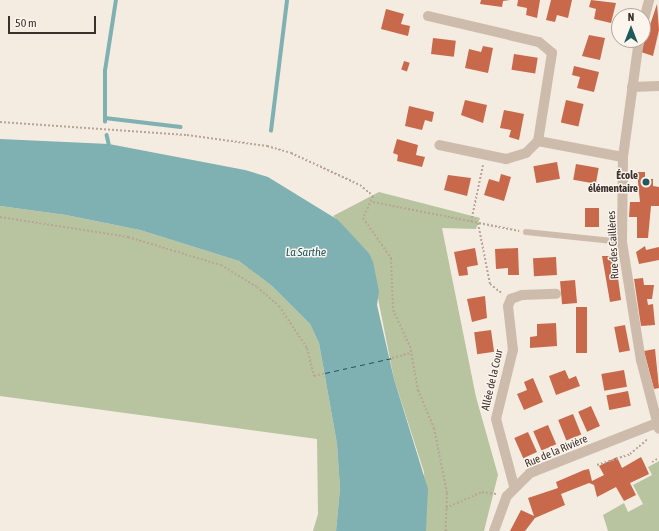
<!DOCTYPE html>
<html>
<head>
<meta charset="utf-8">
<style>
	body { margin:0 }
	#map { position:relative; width:659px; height:531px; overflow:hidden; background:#f4ebe1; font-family:"Asap Condensed",sans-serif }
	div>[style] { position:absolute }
	.green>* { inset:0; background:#b8c4a0 }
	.water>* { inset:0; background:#7fb0b2 }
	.stream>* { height:3.5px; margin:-1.75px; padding:0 1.75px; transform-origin:1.75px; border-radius:1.75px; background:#7fb0b2 }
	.ferry>* { height:1px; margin-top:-0.5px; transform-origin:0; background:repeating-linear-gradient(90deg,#1f5a5e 0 5px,transparent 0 9px) }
	.building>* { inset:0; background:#c8694b; transform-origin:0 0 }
	.path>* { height:2px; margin-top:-1px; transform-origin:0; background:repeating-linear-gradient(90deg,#b9a596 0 2px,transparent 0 4px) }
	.service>* { height:6px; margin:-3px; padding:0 3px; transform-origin:3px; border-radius:3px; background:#cdbbac }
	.minor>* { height:10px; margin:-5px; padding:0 5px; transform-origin:5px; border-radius:5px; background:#cdbbac }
	.tertiary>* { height:10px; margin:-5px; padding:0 5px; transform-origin:5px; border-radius:5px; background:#cdbbac }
	.dots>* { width:11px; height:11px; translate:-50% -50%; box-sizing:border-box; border:2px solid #fbf5ee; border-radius:50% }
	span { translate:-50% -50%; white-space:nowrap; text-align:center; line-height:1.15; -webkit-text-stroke:3px #fbf5ee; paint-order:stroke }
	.poi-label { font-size:11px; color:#3b302b; font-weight:700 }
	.right { translate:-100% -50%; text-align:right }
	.street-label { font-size:11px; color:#3b302b }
	.water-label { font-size:12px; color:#1f5a5e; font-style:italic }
	.north { position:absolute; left:611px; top:8px; width:40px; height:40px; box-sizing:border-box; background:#fbf5ee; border:1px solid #aea6a0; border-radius:50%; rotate:0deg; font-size:11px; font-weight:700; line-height:16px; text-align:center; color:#3b302b }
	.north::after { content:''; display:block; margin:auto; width:14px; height:18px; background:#1f5a5e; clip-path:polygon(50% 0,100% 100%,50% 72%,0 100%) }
	.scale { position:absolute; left:8px; top:16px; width:88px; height:18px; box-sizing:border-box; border:2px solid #3b302b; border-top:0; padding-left:5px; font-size:12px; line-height:14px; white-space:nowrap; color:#3b302b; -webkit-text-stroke:3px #fbf5ee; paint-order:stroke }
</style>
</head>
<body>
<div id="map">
	<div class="green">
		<div style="clip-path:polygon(379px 192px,480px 218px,476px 229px,442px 228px,476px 397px,498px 475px,484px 531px,426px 531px,424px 472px,394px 379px,369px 253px,333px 216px)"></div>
		<div style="clip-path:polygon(0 206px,66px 215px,140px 230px,239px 261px,272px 286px,310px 324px,319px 343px,337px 444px,340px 488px,336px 531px,313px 531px,318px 514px,317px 439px,0 396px)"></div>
		<div style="clip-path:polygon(659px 461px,659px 531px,608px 531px,603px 515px,624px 503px,628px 512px,643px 504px,633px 485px,652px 475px,648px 467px)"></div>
	</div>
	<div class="water">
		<div style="clip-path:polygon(0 139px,109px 144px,245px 170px,268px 177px,338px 220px,369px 253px,373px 262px,379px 291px,377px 305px,394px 379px,428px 489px,426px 531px,336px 531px,340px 488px,337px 444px,319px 343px,310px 324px,272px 286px,239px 261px,140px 230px,66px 215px,0 206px)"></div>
	</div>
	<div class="stream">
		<div style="left:105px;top:118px;width:76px;rotate:6.8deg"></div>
		<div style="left:105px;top:122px;width:51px;rotate:-90deg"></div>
		<div style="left:105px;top:71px;width:72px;rotate:-81.2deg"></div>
		<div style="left:271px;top:131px;width:132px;rotate:-83deg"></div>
		<div style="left:107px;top:135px;width:9px;rotate:77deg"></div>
	</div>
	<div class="ferry">
		<div style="left:325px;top:373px;width:69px;rotate:-12.6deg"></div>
	</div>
	<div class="building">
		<div style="clip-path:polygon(481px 0,510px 0,503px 1px,502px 7px,480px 4px)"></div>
		<div style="clip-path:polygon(518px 0,540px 0,537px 18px,526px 15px,527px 8px,517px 6px)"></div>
		<div style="clip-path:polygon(551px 0,572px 0,568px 18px,557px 15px,555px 22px,546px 20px)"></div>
		<div style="clip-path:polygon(591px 0,616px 3px,611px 23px,594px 19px,596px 9px,589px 7px)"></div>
		<div style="clip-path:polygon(657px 4px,659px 30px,653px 56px,641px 52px)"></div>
		<div style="clip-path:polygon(386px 9px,404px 14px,401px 24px,410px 26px,408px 36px,381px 29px)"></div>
		<div style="clip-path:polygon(589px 35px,605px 38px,600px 60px,582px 56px)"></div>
		<div style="left:433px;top:38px;width:23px;height:16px;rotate:7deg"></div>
		<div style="clip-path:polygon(483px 46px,493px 48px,488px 73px,465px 68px,469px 49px,481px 52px)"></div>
		<div style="left:514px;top:54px;width:24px;height:16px;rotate:9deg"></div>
		<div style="left:404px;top:61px;width:6px;height:9px;rotate:18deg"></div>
		<div style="clip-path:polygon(574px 66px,599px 72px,594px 92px,577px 88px,580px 77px,572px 75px)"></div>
		<div style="clip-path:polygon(465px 100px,487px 105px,483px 123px,461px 115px)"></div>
		<div style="left:566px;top:100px;width:18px;height:23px;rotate:13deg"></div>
		<div style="clip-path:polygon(409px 106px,434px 112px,432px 122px,425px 120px,422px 130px,405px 126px)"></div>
		<div style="clip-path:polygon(504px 110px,524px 114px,519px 140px,509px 137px,511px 130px,500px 128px)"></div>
		<div style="clip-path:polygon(397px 139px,418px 145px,416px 155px,425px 157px,422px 167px,397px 161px,398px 155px,393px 153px)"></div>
		<div style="left:557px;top:162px;width:17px;height:24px;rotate:80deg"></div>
		<div style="left:576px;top:164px;width:23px;height:16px;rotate:10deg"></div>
		<div style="clip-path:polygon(637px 172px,645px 172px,645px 179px,653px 179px,653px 186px,659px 187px,659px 206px,651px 206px,648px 238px,637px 238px,637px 217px,629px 217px,630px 202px,640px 202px)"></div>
		<div style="clip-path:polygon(501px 174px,511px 177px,504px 201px,484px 195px,489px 179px,499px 182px)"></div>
		<div style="clip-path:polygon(448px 175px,471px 178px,467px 196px,444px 190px)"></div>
		<div style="left:585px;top:208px;width:14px;height:19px"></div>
		<div style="clip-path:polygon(645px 246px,646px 250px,659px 247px,659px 260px,639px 264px,636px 252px)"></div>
		<div style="clip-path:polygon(475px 248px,478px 265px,467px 267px,468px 275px,459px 276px,454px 252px)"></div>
		<div style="clip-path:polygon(518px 248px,519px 275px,508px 275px,508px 268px,496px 269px,495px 249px)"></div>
		<div style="clip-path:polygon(602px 256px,615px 256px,621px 300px,610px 302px)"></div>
		<div style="left:556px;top:257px;width:18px;height:23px;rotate:87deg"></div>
		<div style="clip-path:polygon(643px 278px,644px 285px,654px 285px,652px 299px,647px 299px,648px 305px,653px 304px,655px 325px,641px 326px,634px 279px)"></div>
		<div style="left:575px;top:280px;width:23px;height:15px;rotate:85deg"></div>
		<div style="clip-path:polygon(485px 296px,487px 318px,472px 322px,467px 299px)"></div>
		<div style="left:576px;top:307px;width:11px;height:46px"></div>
		<div style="clip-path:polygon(556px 323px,557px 346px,530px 348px,530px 337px,537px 336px,537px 324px)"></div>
		<div style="left:625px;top:325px;width:26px;height:11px;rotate:79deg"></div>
		<div style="left:491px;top:330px;width:22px;height:17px;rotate:82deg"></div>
		<div style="clip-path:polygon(655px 349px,659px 388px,654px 389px,644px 351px)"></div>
		<div style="clip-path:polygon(565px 370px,569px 379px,576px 376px,580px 386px,556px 395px,549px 376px)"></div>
		<div style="left:624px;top:370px;width:17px;height:23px;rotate:80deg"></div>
		<div style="clip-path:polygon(533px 378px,543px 402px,524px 410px,517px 394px,527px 390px,524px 382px)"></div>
		<div style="left:628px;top:391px;width:15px;height:22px;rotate:79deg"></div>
		<div style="left:591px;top:406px;width:22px;height:14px;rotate:66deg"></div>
		<div style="left:573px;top:414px;width:22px;height:16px;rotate:68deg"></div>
		<div style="left:548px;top:425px;width:21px;height:16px;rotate:67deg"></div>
		<div style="left:528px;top:432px;width:22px;height:15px;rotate:66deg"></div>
		<div style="clip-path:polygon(617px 457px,622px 468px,641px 457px,644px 463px,649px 474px,630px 483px,636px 495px,624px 501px,616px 487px,597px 497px,594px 485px,589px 483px,561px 494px,565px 505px,535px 518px,525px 531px,510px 531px,521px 510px,534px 516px,528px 498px,558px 488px,556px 482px,584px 470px,589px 469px,592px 481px,604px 475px,599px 466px)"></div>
	</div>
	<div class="path">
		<div style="left:0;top:122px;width:187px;rotate:4deg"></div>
		<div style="left:187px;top:135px;width:81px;rotate:7.8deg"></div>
		<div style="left:267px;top:146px;width:25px;rotate:16deg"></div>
		<div style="left:291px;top:153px;width:76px;rotate:24.9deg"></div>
		<div style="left:360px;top:185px;width:17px;rotate:40deg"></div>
		<div style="left:373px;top:196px;width:24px;rotate:114deg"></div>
		<div style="left:363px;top:218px;width:49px;rotate:55deg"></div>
		<div style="left:391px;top:258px;width:52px;rotate:87.8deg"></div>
		<div style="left:393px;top:310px;width:40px;rotate:65deg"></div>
		<div style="left:410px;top:346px;width:45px;rotate:79.7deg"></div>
		<div style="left:418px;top:390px;width:41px;rotate:67.2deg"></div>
		<div style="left:434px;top:428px;width:66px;rotate:78.7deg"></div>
		<div style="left:447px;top:493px;width:38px;rotate:92deg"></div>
		<div style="left:373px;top:202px;width:149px;rotate:11.2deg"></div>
		<div style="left:0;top:217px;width:130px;rotate:8.9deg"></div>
		<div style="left:128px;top:237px;width:97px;rotate:16.8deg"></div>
		<div style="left:221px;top:265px;width:42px;rotate:31.4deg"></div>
		<div style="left:257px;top:287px;width:29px;rotate:41deg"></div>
		<div style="left:279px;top:306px;width:50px;rotate:56.3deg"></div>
		<div style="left:307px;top:348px;width:29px;rotate:76deg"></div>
		<div style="left:314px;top:376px;width:11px;rotate:-15deg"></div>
		<div style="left:471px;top:222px;width:58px;rotate:-78.1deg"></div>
		<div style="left:478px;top:223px;width:62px;rotate:78.9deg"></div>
		<div style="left:490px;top:284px;width:16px;rotate:38deg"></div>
		<div style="left:392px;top:358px;width:20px;rotate:-15deg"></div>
		<div style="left:652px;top:462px;width:8px;rotate:-30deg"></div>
		<div style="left:597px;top:465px;width:35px;rotate:-18deg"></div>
		<div style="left:630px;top:454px;width:23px;rotate:-40deg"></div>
		<div style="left:446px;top:508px;width:39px;rotate:-24deg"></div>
		<div style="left:482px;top:492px;width:14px;rotate:8deg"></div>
	</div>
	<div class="service">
		<div style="left:526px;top:232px;width:97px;rotate:5.9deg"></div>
	</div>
	<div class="minor">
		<div style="left:428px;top:16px;width:114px;rotate:13.2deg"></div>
		<div style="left:539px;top:42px;width:17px;rotate:40deg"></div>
		<div style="left:552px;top:53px;width:89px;rotate:99deg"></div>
		<div style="left:538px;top:141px;width:17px;rotate:135deg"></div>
		<div style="left:526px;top:153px;width:21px;rotate:163deg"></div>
		<div style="left:506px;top:159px;width:68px;rotate:-168.2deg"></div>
		<div style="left:632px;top:87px;width:27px;rotate:-2deg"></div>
		<div style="left:538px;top:141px;width:86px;rotate:10.7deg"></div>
		<div style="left:514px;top:486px;width:69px;rotate:-105deg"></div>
		<div style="left:496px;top:419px;width:71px;rotate:-76.2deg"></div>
		<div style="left:513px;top:350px;width:44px;rotate:-96.5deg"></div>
		<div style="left:508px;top:306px;width:8px;rotate:-67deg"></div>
		<div style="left:511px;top:299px;width:12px;rotate:-20deg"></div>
		<div style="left:522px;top:295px;width:34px;rotate:-2deg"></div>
	</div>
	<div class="tertiary">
		<div style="left:643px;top:23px;width:24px;rotate:-75deg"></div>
		<div style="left:639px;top:40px;width:118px;rotate:97.8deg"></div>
		<div style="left:623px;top:157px;width:85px;rotate:90.7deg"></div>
		<div style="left:622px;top:242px;width:120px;rotate:80.9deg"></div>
		<div style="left:641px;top:360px;width:71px;rotate:75.4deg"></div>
		<div style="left:494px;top:531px;width:37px;rotate:-70deg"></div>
		<div style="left:507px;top:496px;width:33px;rotate:-45deg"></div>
		<div style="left:530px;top:473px;width:136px;rotate:-21.5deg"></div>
	</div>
	<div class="dots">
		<div style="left:646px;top:182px;background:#1f5a5e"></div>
	</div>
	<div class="poi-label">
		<span class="right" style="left:638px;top:182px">École<br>élémentaire</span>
	</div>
	<div class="street-label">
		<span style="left:613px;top:245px;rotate:-93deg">Rue des Caillères</span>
		<span style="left:492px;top:380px;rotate:-77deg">Allée de la Cour</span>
		<span style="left:556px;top:451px;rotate:-23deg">Rue de la Rivière</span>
	</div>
	<div class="water-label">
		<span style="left:306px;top:253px">La Sarthe</span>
	</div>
	<div class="north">N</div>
	<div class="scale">50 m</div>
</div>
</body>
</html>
